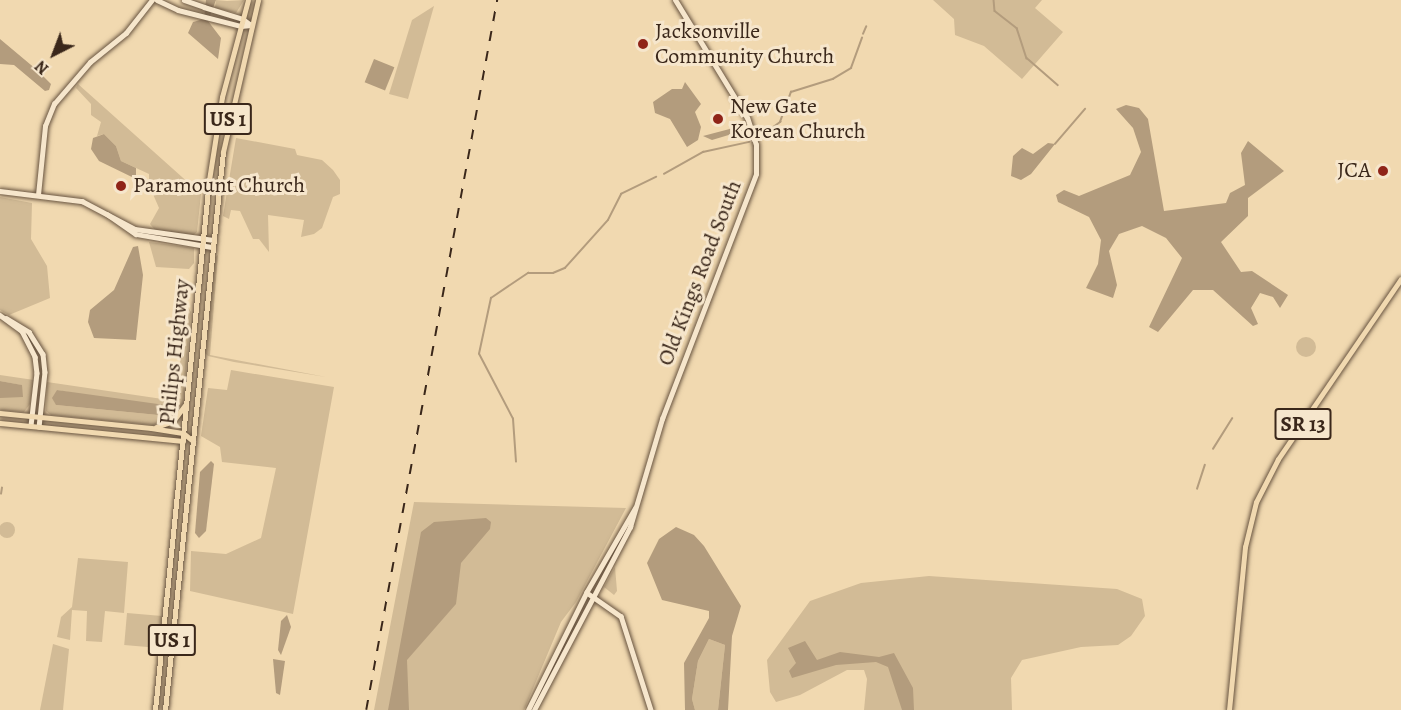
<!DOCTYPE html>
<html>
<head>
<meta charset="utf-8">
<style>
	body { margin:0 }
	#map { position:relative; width:1401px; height:710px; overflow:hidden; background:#f1d9b0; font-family:Alegreya,serif }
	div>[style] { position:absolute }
	.green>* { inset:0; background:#d2bb96; transform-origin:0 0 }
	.round { border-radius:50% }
	.water>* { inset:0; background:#b39c7d; transform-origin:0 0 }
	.stream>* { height:1.5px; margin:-0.75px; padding:0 0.75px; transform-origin:0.75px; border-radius:0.75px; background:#b39c7d }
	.roads { filter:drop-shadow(0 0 2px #685440) drop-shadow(0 0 2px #685440) }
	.tertiary>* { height:4.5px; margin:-2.25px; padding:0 2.25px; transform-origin:2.25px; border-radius:2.25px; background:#f6e6cc }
	.secondary>* { height:4.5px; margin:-2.25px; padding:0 2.25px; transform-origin:2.25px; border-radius:2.25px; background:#f6e6cc }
	.primary>* { height:5px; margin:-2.5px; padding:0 2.5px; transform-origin:2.5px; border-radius:2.5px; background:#f1d9b0 }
	.rail>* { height:1.5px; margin-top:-0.75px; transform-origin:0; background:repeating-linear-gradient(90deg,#3a271a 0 10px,transparent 0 20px) }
	.dots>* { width:16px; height:16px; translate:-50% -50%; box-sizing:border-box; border:3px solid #f6e6cc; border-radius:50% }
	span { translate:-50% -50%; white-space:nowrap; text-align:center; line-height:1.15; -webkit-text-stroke:6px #f6e6cc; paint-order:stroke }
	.shield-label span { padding:2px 4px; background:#f6e6cc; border:2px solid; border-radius:4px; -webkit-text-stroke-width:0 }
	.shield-label { font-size:21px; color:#3a271a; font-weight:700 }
	.poi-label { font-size:22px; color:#3a271a }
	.left { translate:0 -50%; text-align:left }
	.right { translate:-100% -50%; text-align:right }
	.street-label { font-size:22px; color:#3a271a }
	.north { position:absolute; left:24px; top:24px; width:60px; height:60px; -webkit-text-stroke:4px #f6e6cc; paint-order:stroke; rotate:222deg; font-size:16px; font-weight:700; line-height:24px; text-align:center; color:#3a271a }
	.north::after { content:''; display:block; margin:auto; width:21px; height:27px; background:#3a271a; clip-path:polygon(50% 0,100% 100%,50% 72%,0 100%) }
</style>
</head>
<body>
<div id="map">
	<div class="green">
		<div style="clip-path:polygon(216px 0,227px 1px,244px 0,236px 13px,215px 8px)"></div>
		<div style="clip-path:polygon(933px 0,1042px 0,1035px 8px,1063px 32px,1022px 79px,984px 46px,955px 35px,954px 19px)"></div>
		<div style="clip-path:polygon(434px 6px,408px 99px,389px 94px,412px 20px)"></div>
		<div style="clip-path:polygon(78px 84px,201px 194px,197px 232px,192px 236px,156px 231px,150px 224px,159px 208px,149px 185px,149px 174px,121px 161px,116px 146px,104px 134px,97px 136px,101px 122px,91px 115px,91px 104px,76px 88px)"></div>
		<div style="clip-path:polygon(236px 138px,295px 149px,297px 155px,322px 160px,333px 170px,340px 180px,340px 194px,333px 197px,322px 228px,314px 234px,301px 237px,304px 220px,268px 215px,269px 252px,259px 239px,253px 239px,240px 211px,231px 210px,229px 219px,223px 216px)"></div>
		<div style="clip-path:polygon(0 197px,32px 203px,31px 239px,47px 266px,50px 298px,9px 315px,0 310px)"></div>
		<div style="clip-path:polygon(149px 242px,194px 248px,194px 263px,189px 269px,156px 267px)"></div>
		<div style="clip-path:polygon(218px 255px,210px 355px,326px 377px,234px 362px,208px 356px,205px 353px,215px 257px)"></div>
		<div style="clip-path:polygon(evenodd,186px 304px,191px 312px,183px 403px,175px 417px,153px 425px,51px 415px,46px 411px,47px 382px,176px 401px,186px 304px,57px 390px,112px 400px,158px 415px,56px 405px,57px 390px)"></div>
		<div class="round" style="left:1296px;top:337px;width:20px;height:20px"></div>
		<div style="clip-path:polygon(231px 370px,334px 387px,293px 614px,190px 591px,191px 551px,226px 554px,261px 538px,276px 468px,222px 462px,220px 447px,201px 436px,208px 388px,227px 390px)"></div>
		<div style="clip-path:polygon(0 375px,34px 380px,30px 404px,24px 412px,0 410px,0 398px,21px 385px,0 381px)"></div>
		<div style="clip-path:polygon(414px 502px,626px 508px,576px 602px,561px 622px,524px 710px,374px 710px)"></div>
		<div class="round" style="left:-1px;top:522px;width:16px;height:16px"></div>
		<div style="clip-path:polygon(78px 558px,128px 562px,124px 613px,105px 611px,102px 642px,86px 641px,87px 611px,72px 610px,70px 640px,57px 637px,61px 617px,72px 607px)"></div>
		<div style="clip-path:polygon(615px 567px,617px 591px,614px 595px,604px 587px)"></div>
		<div style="clip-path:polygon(929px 576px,1117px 589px,1142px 599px,1145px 616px,1131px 636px,1118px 645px,1081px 647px,1022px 660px,1011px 678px,1012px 710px,864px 710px,867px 679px,864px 670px,847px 670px,800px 695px,776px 702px,770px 692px,767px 660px,810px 601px,861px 583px)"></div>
		<div style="left:127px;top:613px;width:35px;height:32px;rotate:5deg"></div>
		<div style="clip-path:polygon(709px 639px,725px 645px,718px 710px,695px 710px,692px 699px,698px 661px)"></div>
		<div style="clip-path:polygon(53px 644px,69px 649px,63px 710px,40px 710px)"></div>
	</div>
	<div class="water">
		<div style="clip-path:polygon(206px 0,216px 0,208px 21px,221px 38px,218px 59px,188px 33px,193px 22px,204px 19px)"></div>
		<div style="clip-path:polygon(0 39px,37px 70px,51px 84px,49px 90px,45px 91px,14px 65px,0 64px)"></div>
		<div style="left:374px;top:59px;width:22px;height:25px;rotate:22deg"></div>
		<div style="clip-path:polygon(685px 82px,701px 104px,695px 112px,701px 127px,698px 140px,687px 147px,670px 119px,655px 113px,653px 102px,672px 89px,682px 89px)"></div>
		<div style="clip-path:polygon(1126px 105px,1139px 108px,1148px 119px,1164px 211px,1226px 203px,1230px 193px,1245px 185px,1241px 153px,1248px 141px,1284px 171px,1248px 198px,1248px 216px,1221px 242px,1241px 272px,1252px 271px,1288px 295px,1280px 308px,1273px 297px,1260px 293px,1251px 308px,1258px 324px,1253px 326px,1213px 290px,1193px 290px,1158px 332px,1149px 327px,1182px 258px,1166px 238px,1142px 226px,1119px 234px,1109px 251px,1117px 285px,1113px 298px,1086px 288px,1098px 264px,1101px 240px,1089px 217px,1058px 202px,1056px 195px,1064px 190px,1079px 196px,1130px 175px,1141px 152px,1133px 128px,1116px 109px)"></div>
		<div style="clip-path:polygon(741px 126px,742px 131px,712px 140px,703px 136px)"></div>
		<div style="clip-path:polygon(104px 134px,116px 146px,121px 161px,136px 168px,136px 179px,99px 161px,91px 149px,93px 138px)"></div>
		<div style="clip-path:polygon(1048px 143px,1055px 144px,1031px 174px,1021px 180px,1011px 176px,1013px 156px,1022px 148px,1033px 154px)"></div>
		<div style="clip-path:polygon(138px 246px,143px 275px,136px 340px,94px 338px,88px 322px,90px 310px,114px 290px,133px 247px)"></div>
		<div style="clip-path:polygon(0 381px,22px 385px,23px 397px,0 398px)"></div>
		<div style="clip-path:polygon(57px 390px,165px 405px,169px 409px,158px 415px,56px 405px,52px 398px)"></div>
		<div style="clip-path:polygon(211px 461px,214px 464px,206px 531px,199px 538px,195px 533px,200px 472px)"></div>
		<div style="clip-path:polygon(486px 518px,491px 522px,490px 529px,461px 563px,456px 604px,407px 660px,409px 710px,388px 710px,421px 532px,434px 522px)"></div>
		<div style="clip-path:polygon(676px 527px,694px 535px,704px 546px,741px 606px,732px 636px,728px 710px,718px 710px,725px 645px,709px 639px,698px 661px,692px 699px,695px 710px,685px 710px,684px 663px,709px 618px,709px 611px,662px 600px,647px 563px,659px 539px)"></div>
		<div style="clip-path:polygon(287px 615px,291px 627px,281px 655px,278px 650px,281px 621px)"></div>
		<div style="clip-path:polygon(805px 641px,817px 660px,840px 652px,879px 657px,894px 653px,913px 688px,914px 710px,902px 710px,888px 667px,876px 662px,836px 665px,792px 678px,789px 671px,796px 663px,788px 648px)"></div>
		<div style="clip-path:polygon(273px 659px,285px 661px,280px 695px,276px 693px)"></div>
	</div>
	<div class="stream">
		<div style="left:994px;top:0;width:11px;rotate:85deg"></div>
		<div style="left:995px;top:11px;width:28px;rotate:38deg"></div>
		<div style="left:1017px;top:28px;width:32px;rotate:72deg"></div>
		<div style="left:1027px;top:58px;width:41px;rotate:41.1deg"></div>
		<div style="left:863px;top:34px;width:8px;rotate:-67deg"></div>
		<div style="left:761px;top:136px;width:24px;rotate:-36deg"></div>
		<div style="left:780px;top:122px;width:32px;rotate:-70deg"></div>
		<div style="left:791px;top:92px;width:44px;rotate:-17.2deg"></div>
		<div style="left:833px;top:79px;width:21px;rotate:-31deg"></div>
		<div style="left:851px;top:68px;width:32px;rotate:-70deg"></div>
		<div style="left:1055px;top:144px;width:46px;rotate:-49.4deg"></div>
		<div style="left:664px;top:174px;width:45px;rotate:-29.4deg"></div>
		<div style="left:703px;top:152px;width:47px;rotate:-12.3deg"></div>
		<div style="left:1213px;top:449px;width:36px;rotate:-58deg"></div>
		<div style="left:516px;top:462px;width:43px;rotate:-94deg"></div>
		<div style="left:513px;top:419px;width:73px;rotate:-117.6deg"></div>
		<div style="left:479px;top:354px;width:57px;rotate:-77.9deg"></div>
		<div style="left:491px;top:298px;width:45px;rotate:-34deg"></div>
		<div style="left:528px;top:273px;width:25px"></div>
		<div style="left:553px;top:273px;width:13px;rotate:-23deg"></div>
		<div style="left:565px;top:268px;width:64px;rotate:-48.1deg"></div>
		<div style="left:608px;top:220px;width:29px;rotate:-63deg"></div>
		<div style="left:621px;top:194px;width:39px;rotate:-26deg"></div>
		<div style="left:1197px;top:489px;width:25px;rotate:-72deg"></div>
		<div style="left:1px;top:494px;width:6px;rotate:-81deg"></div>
	</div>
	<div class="roads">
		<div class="tertiary">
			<div style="left:157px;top:0;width:23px;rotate:25deg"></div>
			<div style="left:178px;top:10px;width:65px;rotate:14.3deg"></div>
			<div style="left:241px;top:26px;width:10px;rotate:-6deg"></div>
			<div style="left:204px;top:7px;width:41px;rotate:17.1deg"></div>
			<div style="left:243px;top:19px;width:10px;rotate:37deg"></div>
			<div style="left:0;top:191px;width:83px;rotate:7deg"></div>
			<div style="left:82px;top:201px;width:60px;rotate:27.8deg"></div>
			<div style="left:135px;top:229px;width:79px;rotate:8deg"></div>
			<div style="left:38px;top:195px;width:69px;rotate:-84.2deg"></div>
			<div style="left:45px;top:126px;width:24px;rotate:-68deg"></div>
			<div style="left:54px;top:104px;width:55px;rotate:-49.4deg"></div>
			<div style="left:90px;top:62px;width:46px;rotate:-38.9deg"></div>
			<div style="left:126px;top:33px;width:42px;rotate:-51.8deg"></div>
			<div style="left:107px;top:214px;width:35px;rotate:35deg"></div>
			<div style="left:136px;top:234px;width:77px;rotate:9.7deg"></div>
			<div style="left:0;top:315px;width:27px;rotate:36deg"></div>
			<div style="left:22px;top:331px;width:29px;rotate:63deg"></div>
			<div style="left:35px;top:357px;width:16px;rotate:83deg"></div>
			<div style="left:37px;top:373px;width:53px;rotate:96.5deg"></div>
			<div style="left:6px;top:318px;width:27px;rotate:31deg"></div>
			<div style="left:29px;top:332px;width:26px;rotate:58deg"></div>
			<div style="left:43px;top:354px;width:18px;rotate:84deg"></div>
			<div style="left:45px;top:372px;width:55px;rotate:96.2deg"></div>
			<div style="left:589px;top:594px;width:39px;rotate:35deg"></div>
			<div style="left:621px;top:616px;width:99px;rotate:72.3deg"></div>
			<div style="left:528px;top:710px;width:131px;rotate:-63.6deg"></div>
			<div style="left:586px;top:593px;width:98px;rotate:-60deg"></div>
			<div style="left:534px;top:710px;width:207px;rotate:-62.3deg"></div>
			<div style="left:630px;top:527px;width:113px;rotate:-73.5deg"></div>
			<div style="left:662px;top:419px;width:262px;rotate:-69deg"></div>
			<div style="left:756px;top:174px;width:29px;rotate:-90deg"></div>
			<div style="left:756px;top:145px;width:28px;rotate:-108deg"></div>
			<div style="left:747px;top:118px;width:138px;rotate:-121.4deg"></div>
		</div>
		<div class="secondary">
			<div style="left:184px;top:0;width:21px;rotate:19deg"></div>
		</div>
		<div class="primary">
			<div style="left:0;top:413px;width:152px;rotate:5.7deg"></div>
			<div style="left:151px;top:428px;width:32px;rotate:9deg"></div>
			<div style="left:183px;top:433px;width:13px;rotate:39deg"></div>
			<div style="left:0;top:423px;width:184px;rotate:5.6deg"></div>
			<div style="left:156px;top:427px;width:18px;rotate:-19deg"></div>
			<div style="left:173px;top:421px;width:20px;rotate:-53deg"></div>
			<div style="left:155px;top:710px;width:533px;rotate:-84.18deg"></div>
			<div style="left:209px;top:180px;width:84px;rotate:-81.1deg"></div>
			<div style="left:222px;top:97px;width:100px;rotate:-75deg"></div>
			<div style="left:165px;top:710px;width:561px;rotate:-84.07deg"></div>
			<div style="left:223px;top:152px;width:156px;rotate:-77deg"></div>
			<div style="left:1229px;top:710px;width:164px;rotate:-84.4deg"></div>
			<div style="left:1245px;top:547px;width:46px;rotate:-76.3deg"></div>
			<div style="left:1256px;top:502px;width:48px;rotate:-62.9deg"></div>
			<div style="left:1278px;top:459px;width:218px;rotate:-55.7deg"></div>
		</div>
	</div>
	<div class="rail">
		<div style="left:366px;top:710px;width:722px;rotate:-79.55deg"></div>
	</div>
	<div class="dots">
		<div style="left:643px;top:44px;background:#8f2418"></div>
		<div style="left:718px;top:119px;background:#8f2418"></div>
		<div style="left:1383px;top:171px;background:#8f2418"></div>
		<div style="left:121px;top:186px;background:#8f2418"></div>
	</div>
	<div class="shield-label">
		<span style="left:228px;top:119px">US 1</span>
		<span style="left:1303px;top:424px">SR 13</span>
		<span style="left:172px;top:640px">US 1</span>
	</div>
	<div class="poi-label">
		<span class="left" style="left:655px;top:44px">Jacksonville<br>Community Church</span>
		<span class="left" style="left:730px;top:119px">New Gate<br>Korean Church</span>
		<span class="right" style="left:1371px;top:171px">JCA</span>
		<span class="left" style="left:133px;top:186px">Paramount Church</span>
	</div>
	<div class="street-label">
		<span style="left:700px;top:273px;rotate:-69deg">Old Kings Road South</span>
		<span style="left:175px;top:352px;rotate:-84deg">Philips Highway</span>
	</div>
	<div class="north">N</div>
</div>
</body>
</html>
